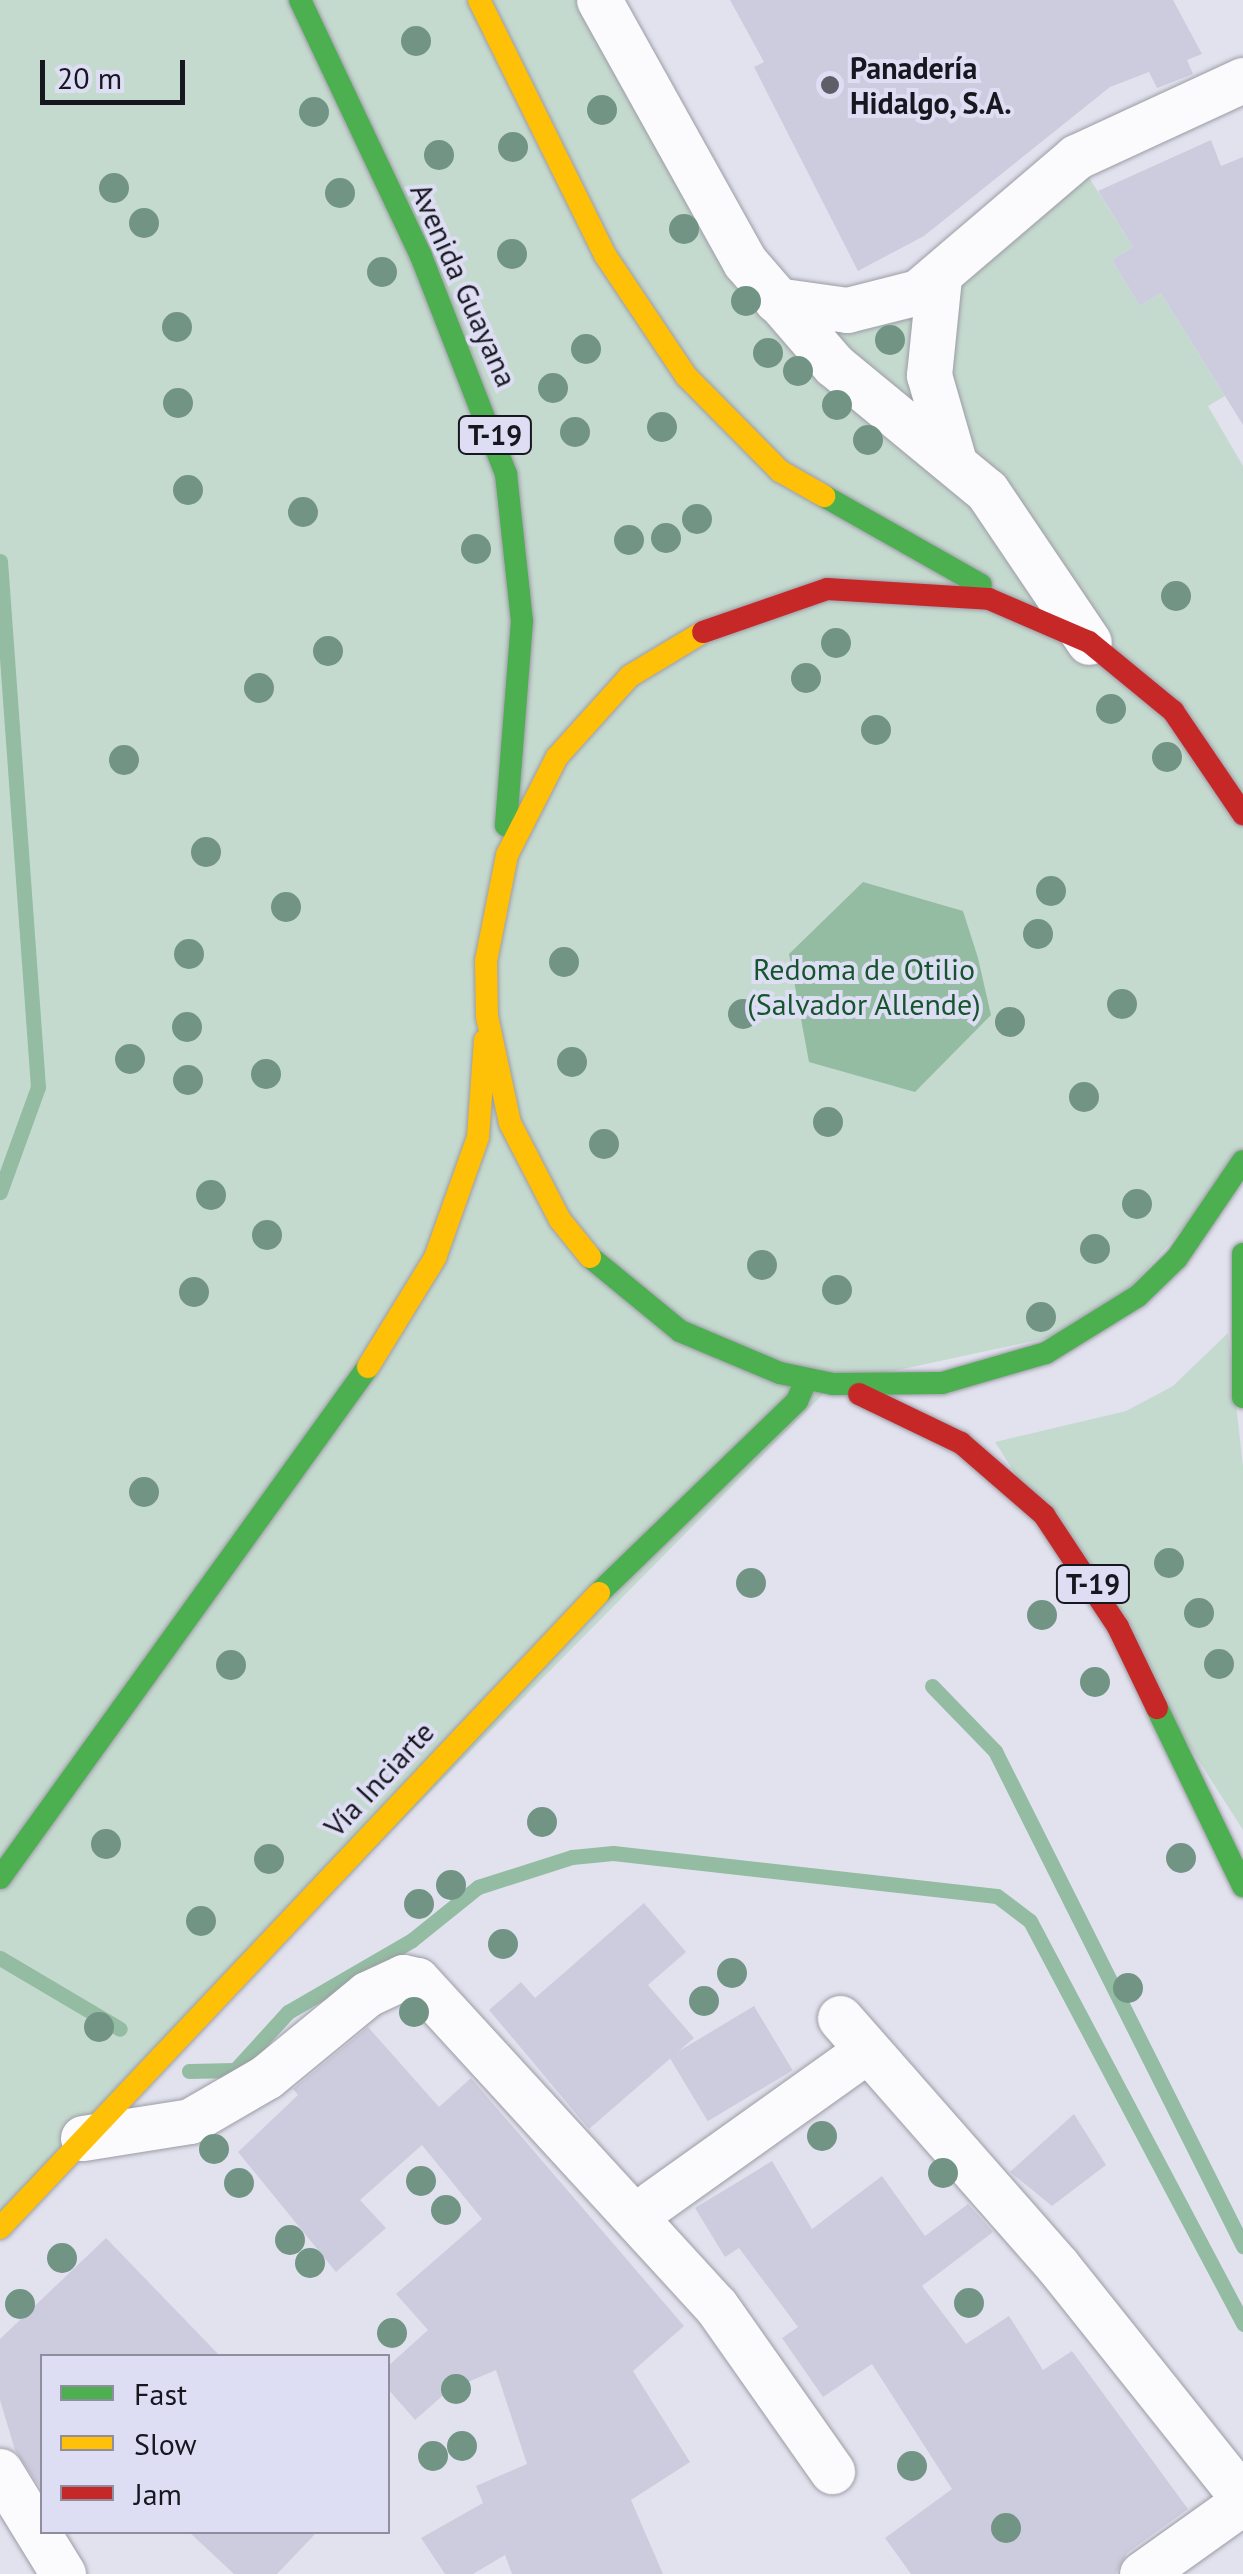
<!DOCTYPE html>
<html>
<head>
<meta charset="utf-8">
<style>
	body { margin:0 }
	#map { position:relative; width:1243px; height:2574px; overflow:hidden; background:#e2e2ef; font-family:"PT Sans",sans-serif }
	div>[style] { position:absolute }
	.green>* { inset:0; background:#c5dacf }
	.water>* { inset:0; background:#94bca2 }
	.stream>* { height:15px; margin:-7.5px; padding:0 7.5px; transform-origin:7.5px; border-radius:7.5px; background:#94bca2 }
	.building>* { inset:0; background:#ccccde; transform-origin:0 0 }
	.roads { filter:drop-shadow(0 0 2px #9c9ca5) drop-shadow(0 0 2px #9c9ca5) }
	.street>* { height:45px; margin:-22.5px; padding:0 22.5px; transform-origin:22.5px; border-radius:22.5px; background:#fbfbfd }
	.fast>* { height:22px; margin:-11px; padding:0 11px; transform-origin:11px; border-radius:11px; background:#4caf50 }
	.slow>* { height:22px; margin:-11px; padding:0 11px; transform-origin:11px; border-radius:11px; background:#ffc107 }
	.jam>* { height:22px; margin:-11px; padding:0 11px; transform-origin:11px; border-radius:11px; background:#c62828 }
	.trees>* { width:30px; height:30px; margin:-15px; border-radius:50%; background:#719484 }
	.dots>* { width:28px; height:28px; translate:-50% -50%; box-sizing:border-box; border:5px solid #ddddf4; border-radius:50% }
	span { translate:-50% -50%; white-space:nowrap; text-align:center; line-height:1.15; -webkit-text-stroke:8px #ddddf4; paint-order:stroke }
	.shield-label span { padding:2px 8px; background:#ddddf4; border:2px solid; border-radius:8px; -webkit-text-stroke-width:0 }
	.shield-label { font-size:28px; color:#17171f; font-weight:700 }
	.poi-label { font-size:30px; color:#17171f; font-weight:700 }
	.left { translate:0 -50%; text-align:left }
	.street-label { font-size:30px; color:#17171f }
	.park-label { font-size:30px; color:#15552c }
	.legend { position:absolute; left:40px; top:2354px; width:350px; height:180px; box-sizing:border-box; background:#ddddf4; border:2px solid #8e8e9f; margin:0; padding:12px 18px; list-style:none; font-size:30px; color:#17171f }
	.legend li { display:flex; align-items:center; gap:20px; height:50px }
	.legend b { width:50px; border:2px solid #8e8e9f }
	.scale { position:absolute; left:40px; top:60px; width:145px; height:45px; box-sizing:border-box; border:5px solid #17171f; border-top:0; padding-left:12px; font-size:30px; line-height:35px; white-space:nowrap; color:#17171f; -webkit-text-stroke:8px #ddddf4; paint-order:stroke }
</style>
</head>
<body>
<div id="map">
	<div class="green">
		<div style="clip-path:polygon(0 0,599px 0,776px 300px,899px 301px,1076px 157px,1133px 247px,1112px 260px,1140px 306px,1161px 293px,1225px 396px,1208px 406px,1243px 466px,1243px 1161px,1094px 1328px,833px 1384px,0 2228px)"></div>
		<div style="clip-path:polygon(1228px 1333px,1243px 1466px,1243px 1830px,995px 1442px,1126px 1411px,1173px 1386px)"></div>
	</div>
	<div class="water">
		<div style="clip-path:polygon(863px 882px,963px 911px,978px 958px,991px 1015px,915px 1092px,809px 1062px,789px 954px)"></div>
	</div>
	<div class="stream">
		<div style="left:0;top:561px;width:527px;rotate:85.87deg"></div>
		<div style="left:38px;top:1087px;width:112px;rotate:109.9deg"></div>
		<div style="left:932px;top:1686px;width:91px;rotate:45.9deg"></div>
		<div style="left:995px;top:1751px;width:554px;rotate:63.39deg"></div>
		<div style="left:0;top:1958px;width:139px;rotate:30.6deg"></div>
		<div style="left:189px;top:2071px;width:46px;rotate:-1.2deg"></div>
		<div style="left:235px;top:2070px;width:79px;rotate:-47.6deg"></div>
		<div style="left:288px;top:2012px;width:143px;rotate:-30.1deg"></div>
		<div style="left:412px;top:1940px;width:85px;rotate:-38.8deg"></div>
		<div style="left:478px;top:1887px;width:99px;rotate:-17.7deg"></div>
		<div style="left:572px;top:1857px;width:41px;rotate:-5.6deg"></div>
		<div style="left:613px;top:1853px;width:386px;rotate:6.4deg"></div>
		<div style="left:997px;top:1896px;width:41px;rotate:37.1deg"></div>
		<div style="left:1030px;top:1921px;width:456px;rotate:62.1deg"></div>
	</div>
	<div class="building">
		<div style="clip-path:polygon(730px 0,1173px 0,1202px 54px,1187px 60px,1193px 74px,1157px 88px,1149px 72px,1110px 87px,924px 236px,858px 271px,754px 67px,764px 62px)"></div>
		<div style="clip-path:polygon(1211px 140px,1221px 166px,1243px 157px,1243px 425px,1161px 293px,1140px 306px,1112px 260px,1133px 247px,1098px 191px)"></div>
		<div style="clip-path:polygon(644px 1903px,686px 1952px,648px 1985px,694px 2038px,589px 2129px,489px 2010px,521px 1982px,535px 1998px)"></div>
		<div style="left:754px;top:2006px;width:75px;height:99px;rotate:59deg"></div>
		<div style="clip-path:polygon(368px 2027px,439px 2107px,471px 2078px,684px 2326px,633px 2371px,690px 2462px,631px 2500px,663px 2574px,512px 2574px,505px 2555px,473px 2574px,445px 2574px,421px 2538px,483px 2503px,476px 2486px,527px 2464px,496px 2370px,449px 2390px,415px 2420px,388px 2389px,388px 2366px,428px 2330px,396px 2294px,482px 2219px,422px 2145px,360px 2200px,386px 2228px,336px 2272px,238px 2152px,298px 2095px,293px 2089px)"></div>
		<div style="clip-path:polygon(1074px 2114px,1106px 2165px,1052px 2206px,1010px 2172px)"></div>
		<div style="clip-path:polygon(772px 2161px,812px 2229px,882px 2176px,925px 2236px,968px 2204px,993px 2232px,922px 2286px,966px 2344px,1009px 2316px,1043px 2370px,1072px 2351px,1188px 2509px,1127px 2553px,1116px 2574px,911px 2574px,885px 2538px,952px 2489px,872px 2364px,823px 2397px,782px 2338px,798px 2327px,739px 2248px,725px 2257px,695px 2208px)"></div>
		<div style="clip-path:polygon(106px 2238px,220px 2356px,42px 2356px,42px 2490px,15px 2450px,0 2400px,0 2339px)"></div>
		<div style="clip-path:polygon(189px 2532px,317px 2532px,277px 2574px,234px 2574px)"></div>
	</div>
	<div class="roads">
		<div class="street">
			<div style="left:599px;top:0;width:300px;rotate:60.9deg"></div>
			<div style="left:745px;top:262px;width:136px;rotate:49.2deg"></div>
			<div style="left:834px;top:365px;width:198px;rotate:39.5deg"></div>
			<div style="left:987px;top:491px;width:182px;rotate:56deg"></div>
			<div style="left:939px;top:277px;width:99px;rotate:95.8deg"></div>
			<div style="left:929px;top:375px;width:86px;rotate:73.9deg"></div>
			<div style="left:776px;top:300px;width:72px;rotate:8deg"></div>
			<div style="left:847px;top:310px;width:73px;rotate:-14.2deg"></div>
			<div style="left:918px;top:292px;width:208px;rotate:-40.5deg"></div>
			<div style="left:1076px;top:157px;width:184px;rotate:-24.8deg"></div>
			<div style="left:840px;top:2018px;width:329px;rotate:48.7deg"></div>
			<div style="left:1057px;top:2265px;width:298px;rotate:51.4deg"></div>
			<div style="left:83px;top:2138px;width:108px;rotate:-9deg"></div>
			<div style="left:190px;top:2121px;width:88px;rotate:-30.1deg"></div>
			<div style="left:266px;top:2077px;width:131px;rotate:-39.4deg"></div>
			<div style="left:367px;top:1994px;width:40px;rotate:-25deg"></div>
			<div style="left:403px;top:1977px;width:14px;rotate:12deg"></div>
			<div style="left:417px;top:1980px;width:442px;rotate:47.5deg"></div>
			<div style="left:716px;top:2306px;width:202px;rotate:54.9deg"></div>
			<div style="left:636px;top:2215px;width:284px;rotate:-35.5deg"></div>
			<div style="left:0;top:2471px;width:121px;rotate:58.5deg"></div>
			<div style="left:1142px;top:2574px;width:124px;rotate:-35.5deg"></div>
		</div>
		<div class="fast">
			<div style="left:300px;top:0;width:283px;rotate:64.7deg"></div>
			<div style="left:421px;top:256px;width:234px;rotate:68.7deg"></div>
			<div style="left:506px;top:474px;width:148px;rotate:83.8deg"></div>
			<div style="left:522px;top:621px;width:205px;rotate:94.5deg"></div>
			<div style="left:824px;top:496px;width:180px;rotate:29.5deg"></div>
			<div style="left:1243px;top:1254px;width:143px;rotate:90deg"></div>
			<div style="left:590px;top:1257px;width:117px;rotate:39.4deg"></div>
			<div style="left:680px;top:1331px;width:108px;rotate:22.8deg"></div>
			<div style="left:780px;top:1373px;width:54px;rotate:11.7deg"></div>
			<div style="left:833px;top:1384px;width:109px;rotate:-0.5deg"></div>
			<div style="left:942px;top:1383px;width:108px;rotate:-16.1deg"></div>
			<div style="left:1046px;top:1353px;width:108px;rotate:-31.8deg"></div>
			<div style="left:1138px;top:1296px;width:54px;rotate:-44.3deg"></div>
			<div style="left:1177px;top:1258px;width:117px;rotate:-55.8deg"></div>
			<div style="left:599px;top:1593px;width:276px;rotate:-44.1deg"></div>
			<div style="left:797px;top:1401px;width:24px;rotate:-66deg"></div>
			<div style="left:1157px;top:1708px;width:198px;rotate:64.2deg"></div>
			<div style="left:0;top:1878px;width:630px;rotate:-54.24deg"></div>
		</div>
		<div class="slow">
			<div style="left:479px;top:0;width:284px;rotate:63.7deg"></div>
			<div style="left:605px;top:255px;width:146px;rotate:56.2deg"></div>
			<div style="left:686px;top:376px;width:134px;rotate:45.3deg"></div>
			<div style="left:780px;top:471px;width:51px;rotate:29.6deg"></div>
			<div style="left:590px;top:1257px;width:48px;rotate:-129deg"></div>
			<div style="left:560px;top:1220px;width:109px;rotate:-117.3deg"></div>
			<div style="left:510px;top:1123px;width:108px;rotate:-102.2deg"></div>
			<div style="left:487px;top:1017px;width:56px;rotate:-91deg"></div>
			<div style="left:486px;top:961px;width:108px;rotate:-78.8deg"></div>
			<div style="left:507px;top:855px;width:110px;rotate:-63deg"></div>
			<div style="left:557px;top:757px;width:109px;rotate:-48deg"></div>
			<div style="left:630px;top:676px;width:85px;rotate:-31.1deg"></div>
			<div style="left:368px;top:1367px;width:128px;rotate:-58.4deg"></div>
			<div style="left:435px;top:1258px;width:128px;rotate:-70.4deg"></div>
			<div style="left:478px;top:1137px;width:97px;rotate:-85.9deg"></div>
			<div style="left:0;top:2228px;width:873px;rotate:-46.67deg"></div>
		</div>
		<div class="jam">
			<div style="left:703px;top:632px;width:131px;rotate:-19.1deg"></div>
			<div style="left:827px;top:589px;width:162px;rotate:3.5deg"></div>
			<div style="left:989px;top:599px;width:109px;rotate:23.3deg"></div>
			<div style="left:1089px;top:642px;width:109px;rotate:39.4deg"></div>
			<div style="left:1173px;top:711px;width:125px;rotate:55.8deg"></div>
			<div style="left:859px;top:1394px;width:113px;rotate:25.7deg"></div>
			<div style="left:961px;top:1443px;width:110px;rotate:40.9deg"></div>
			<div style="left:1044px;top:1515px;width:134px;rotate:56.5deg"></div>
			<div style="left:1118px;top:1627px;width:90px;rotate:64.3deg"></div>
		</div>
	</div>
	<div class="trees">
		<div style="left:416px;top:41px"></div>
		<div style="left:602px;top:110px"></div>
		<div style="left:314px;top:112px"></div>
		<div style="left:513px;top:147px"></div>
		<div style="left:439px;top:155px"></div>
		<div style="left:114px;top:188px"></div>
		<div style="left:340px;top:193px"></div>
		<div style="left:144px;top:223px"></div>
		<div style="left:684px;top:229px"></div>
		<div style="left:512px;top:254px"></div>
		<div style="left:382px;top:272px"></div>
		<div style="left:746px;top:301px"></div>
		<div style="left:177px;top:327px"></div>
		<div style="left:890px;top:340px"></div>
		<div style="left:586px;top:349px"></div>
		<div style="left:768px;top:353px"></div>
		<div style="left:798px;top:371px"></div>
		<div style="left:553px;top:388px"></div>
		<div style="left:178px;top:403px"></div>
		<div style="left:837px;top:405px"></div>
		<div style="left:662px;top:427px"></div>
		<div style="left:575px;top:432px"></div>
		<div style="left:868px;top:440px"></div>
		<div style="left:188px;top:490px"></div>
		<div style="left:303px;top:512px"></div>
		<div style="left:697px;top:519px"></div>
		<div style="left:666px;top:538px"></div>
		<div style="left:629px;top:540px"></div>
		<div style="left:476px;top:549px"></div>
		<div style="left:1176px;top:596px"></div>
		<div style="left:836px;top:643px"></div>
		<div style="left:328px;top:651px"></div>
		<div style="left:806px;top:678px"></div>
		<div style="left:259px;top:688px"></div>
		<div style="left:1111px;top:709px"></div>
		<div style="left:876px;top:730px"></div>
		<div style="left:1167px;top:757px"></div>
		<div style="left:124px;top:760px"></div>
		<div style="left:206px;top:852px"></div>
		<div style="left:1051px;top:891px"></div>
		<div style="left:286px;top:907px"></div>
		<div style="left:1038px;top:934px"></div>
		<div style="left:189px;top:954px"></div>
		<div style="left:564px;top:962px"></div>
		<div style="left:1122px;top:1004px"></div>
		<div style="left:743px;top:1014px"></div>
		<div style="left:1010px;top:1022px"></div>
		<div style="left:187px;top:1027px"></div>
		<div style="left:130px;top:1059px"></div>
		<div style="left:572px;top:1062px"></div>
		<div style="left:266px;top:1074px"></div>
		<div style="left:188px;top:1080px"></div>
		<div style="left:1084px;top:1097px"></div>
		<div style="left:828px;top:1122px"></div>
		<div style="left:604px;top:1144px"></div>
		<div style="left:211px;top:1195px"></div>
		<div style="left:1137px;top:1204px"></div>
		<div style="left:267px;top:1235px"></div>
		<div style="left:1095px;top:1249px"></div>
		<div style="left:762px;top:1265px"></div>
		<div style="left:837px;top:1290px"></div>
		<div style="left:194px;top:1292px"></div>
		<div style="left:1041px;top:1317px"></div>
		<div style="left:144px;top:1492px"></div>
		<div style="left:1169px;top:1563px"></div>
		<div style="left:751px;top:1583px"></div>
		<div style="left:1199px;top:1613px"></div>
		<div style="left:1042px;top:1615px"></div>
		<div style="left:1219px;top:1664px"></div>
		<div style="left:231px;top:1665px"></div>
		<div style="left:1095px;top:1682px"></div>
		<div style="left:542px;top:1822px"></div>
		<div style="left:106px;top:1844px"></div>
		<div style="left:1181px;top:1858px"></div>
		<div style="left:269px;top:1859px"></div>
		<div style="left:451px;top:1885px"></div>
		<div style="left:419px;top:1904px"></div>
		<div style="left:201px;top:1921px"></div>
		<div style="left:503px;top:1944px"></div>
		<div style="left:732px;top:1973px"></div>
		<div style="left:1128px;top:1988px"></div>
		<div style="left:704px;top:2001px"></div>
		<div style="left:414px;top:2012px"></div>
		<div style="left:99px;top:2027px"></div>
		<div style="left:822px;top:2136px"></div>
		<div style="left:214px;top:2149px"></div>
		<div style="left:943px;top:2173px"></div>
		<div style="left:421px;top:2181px"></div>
		<div style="left:239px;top:2183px"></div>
		<div style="left:446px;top:2210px"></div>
		<div style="left:290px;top:2240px"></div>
		<div style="left:62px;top:2258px"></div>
		<div style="left:310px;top:2263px"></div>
		<div style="left:969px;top:2303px"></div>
		<div style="left:20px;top:2304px"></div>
		<div style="left:392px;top:2333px"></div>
		<div style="left:456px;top:2389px"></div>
		<div style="left:462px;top:2446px"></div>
		<div style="left:433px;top:2456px"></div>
		<div style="left:912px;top:2466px"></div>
		<div style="left:1006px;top:2528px"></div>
	</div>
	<div class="dots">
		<div style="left:830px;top:85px;background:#5e5e68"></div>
	</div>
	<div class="shield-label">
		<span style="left:495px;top:435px">T-19</span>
		<span style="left:1093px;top:1584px">T-19</span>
	</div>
	<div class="poi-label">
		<span class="left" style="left:850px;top:85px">Panadería<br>Hidalgo, S.A.</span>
	</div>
	<div class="street-label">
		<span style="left:464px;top:285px;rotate:66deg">Avenida Guayana</span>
		<span style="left:379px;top:1779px;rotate:-47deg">Vía Inciarte</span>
	</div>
	<div class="park-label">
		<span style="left:864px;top:986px">Redoma de Otilio<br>(Salvador Allende)</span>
	</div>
	<ul class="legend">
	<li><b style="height:12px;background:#4caf50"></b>Fast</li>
	<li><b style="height:12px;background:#ffc107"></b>Slow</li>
	<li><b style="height:12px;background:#c62828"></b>Jam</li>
	</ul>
	<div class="scale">20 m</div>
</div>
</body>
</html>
